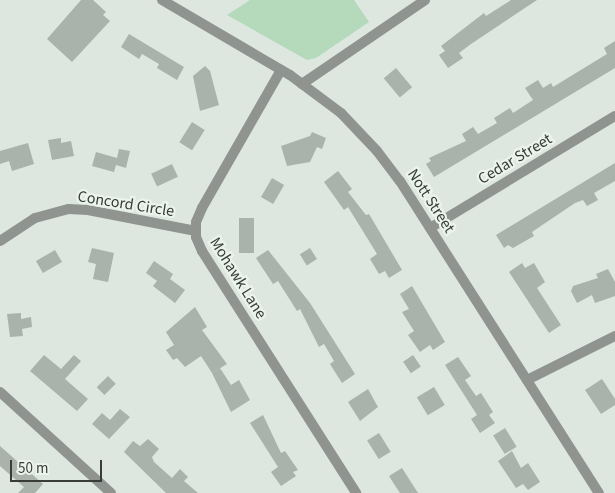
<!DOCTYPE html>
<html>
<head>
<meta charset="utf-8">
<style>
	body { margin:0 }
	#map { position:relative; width:615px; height:493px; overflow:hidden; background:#dde7df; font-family:"Source Sans 3",sans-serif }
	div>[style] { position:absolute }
	.green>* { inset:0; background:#b4d9bb }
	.building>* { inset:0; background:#a9b2ab; transform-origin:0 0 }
	.minor>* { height:10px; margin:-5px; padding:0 5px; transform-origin:5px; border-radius:5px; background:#909491 }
	.tertiary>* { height:10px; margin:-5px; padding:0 5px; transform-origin:5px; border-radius:5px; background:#909491 }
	span { translate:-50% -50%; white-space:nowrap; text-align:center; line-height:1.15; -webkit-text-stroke:4.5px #eaf4ec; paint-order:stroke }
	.street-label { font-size:16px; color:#393d3a }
	.scale { position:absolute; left:10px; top:460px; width:92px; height:22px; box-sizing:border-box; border:2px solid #393d3a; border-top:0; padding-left:6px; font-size:15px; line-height:18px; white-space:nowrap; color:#393d3a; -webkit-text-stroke:4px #eaf4ec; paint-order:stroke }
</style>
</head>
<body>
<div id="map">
	<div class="green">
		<div style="clip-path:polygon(250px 0,354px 0,369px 22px,316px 58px,307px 60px,227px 15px)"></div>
	</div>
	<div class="building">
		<div style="clip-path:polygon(81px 0,93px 0,106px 12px,103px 15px,110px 21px,72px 62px,47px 39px)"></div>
		<div style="clip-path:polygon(511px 0,537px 0,471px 44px,459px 53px,463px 58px,448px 68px,439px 55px,445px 51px,441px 46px,484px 13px,486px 16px)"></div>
		<div style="clip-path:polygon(129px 34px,184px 67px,177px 80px,157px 68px,159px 64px,142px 54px,139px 59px,121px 47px)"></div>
		<div style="clip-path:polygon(615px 41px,615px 68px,434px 177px,426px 164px,431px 161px,429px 158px,466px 141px,462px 134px,473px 127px,478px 134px,497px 123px,494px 118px,505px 111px,510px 108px,513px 113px,533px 100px,525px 88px,538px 80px,543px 88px,551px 83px,553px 87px,607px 54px,604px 48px)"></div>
		<div style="clip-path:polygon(205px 66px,210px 71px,219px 105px,200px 111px,193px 76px)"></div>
		<div style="left:396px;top:68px;width:25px;height:16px;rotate:50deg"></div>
		<div style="left:192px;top:122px;width:15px;height:24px;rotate:32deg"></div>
		<div style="clip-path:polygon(312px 132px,326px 138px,322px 149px,317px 147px,310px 162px,287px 166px,281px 146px,310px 136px)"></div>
		<div style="clip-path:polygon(61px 138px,61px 143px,71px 141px,74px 156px,52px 160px,48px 140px)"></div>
		<div style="clip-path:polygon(28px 143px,34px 164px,12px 171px,9px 161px,0 164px,0 151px)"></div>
		<div style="clip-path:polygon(119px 149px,130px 151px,126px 168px,116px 165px,114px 172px,92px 166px,96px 152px,117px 158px)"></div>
		<div style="clip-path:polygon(615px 163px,615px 181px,594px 193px,598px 200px,587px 206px,583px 200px,575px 203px,532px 232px,534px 236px,513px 248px,508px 245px,504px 248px,496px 235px)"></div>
		<div style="left:172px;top:164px;width:14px;height:23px;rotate:65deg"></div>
		<div style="clip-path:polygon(338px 171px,352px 189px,348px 192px,366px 215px,369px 214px,402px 270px,389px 278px,385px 271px,379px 274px,370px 259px,377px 254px,348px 207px,344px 210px,324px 182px)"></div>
		<div style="left:272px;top:178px;width:14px;height:22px;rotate:30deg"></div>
		<div style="left:239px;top:218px;width:15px;height:35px"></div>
		<div style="clip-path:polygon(92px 248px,114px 253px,108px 282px,93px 279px,96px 264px,88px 262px)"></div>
		<div style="left:310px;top:248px;width:13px;height:12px;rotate:58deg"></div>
		<div style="left:55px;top:250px;width:14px;height:22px;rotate:60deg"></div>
		<div style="clip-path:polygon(268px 250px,310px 303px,355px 374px,342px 383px,330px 364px,334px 361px,324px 344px,319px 347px,300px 309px,297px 311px,278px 281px,273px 284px,256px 258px)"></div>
		<div style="clip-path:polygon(154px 261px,173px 274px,170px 279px,185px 290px,175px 303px,153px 286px,157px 281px,146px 273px)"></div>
		<div style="clip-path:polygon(522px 263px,525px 268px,534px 263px,545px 282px,537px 288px,561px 325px,549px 333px,509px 272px)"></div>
		<div style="clip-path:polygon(608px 269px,615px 282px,615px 296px,595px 303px,592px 295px,577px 303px,571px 291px,573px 286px,598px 278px,596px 274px)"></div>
		<div style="clip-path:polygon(412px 286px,445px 342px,433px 350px,430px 345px,420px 352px,408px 335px,414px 331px,402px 312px,409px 309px,400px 294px)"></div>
		<div style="clip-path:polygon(195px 307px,207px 327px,202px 330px,227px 364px,212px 373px,201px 356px,185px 367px,177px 358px,173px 360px,166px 350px,174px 345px,166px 332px)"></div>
		<div style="clip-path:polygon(21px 313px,21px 319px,31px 317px,32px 327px,22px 329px,23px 336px,10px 337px,7px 314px)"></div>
		<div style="clip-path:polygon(44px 355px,61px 369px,74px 355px,81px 361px,65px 379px,88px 399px,77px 411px,30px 371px)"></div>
		<div style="left:413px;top:355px;width:14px;height:12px;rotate:56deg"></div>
		<div style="clip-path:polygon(458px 357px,471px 376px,465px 380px,476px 396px,481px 393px,493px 412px,489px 415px,495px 423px,480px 433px,471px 419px,477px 415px,445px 365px)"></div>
		<div style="clip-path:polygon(220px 368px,231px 385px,239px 380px,250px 400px,231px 412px,212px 373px)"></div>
		<div style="left:108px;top:376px;width:11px;height:16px;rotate:45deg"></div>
		<div style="clip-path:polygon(602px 379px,615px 399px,615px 405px,601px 414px,585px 390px)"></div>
		<div style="left:434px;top:387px;width:21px;height:20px;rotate:59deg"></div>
		<div style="clip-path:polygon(368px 389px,378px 407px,360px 421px,348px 402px)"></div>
		<div style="clip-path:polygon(120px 409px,130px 417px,109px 439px,92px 424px,102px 413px,110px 420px)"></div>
		<div style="clip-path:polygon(263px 415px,281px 453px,285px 451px,298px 470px,293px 472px,296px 476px,281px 486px,271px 472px,278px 467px,250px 423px)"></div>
		<div style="left:505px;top:428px;width:22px;height:14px;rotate:58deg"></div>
		<div style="left:379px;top:433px;width:22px;height:14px;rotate:58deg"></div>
		<div style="clip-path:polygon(148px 439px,159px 449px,152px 457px,154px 462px,172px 478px,180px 469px,188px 477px,184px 481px,198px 493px,166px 493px,124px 452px,133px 441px,140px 446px)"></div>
		<div style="clip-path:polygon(0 446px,43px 484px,35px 493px,18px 493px,24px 487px,0 466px)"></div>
		<div style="clip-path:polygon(512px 451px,521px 468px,528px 463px,540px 482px,528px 490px,523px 484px,516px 488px,498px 461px)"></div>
		<div style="clip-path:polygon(402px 468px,418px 493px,400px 493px,394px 484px,389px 476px)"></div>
	</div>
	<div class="minor">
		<div style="left:281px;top:70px;width:159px;rotate:119.8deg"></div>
		<div style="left:202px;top:208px;width:15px;rotate:113deg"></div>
		<div style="left:196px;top:222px;width:15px;rotate:90deg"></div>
		<div style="left:196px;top:237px;width:15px;rotate:67deg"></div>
		<div style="left:202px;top:251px;width:287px;rotate:57.5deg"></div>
		<div style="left:302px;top:84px;width:149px;rotate:-34.3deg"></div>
		<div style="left:430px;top:228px;width:216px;rotate:-31.2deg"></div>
		<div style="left:0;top:241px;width:42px;rotate:-33.3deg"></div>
		<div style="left:35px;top:218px;width:35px;rotate:-15deg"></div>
		<div style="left:69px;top:209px;width:19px;rotate:3deg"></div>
		<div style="left:88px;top:210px;width:110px;rotate:11deg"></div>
		<div style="left:527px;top:380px;width:98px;rotate:-26.6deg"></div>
		<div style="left:0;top:392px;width:150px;rotate:42.3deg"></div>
	</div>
	<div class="tertiary">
		<div style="left:162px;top:0;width:148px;rotate:30.4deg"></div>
		<div style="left:290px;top:75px;width:64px;rotate:36.7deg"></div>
		<div style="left:341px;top:113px;width:52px;rotate:46.5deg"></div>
		<div style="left:377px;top:151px;width:38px;rotate:53deg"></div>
		<div style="left:400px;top:181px;width:370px;rotate:57.5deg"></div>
	</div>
	<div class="street-label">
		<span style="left:515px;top:159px;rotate:-31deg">Cedar Street</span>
		<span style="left:431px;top:201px;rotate:57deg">Nott Street</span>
		<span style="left:126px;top:204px;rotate:9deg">Concord Circle</span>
		<span style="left:238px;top:278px;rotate:58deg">Mohawk Lane</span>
	</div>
	<div class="scale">50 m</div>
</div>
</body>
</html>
